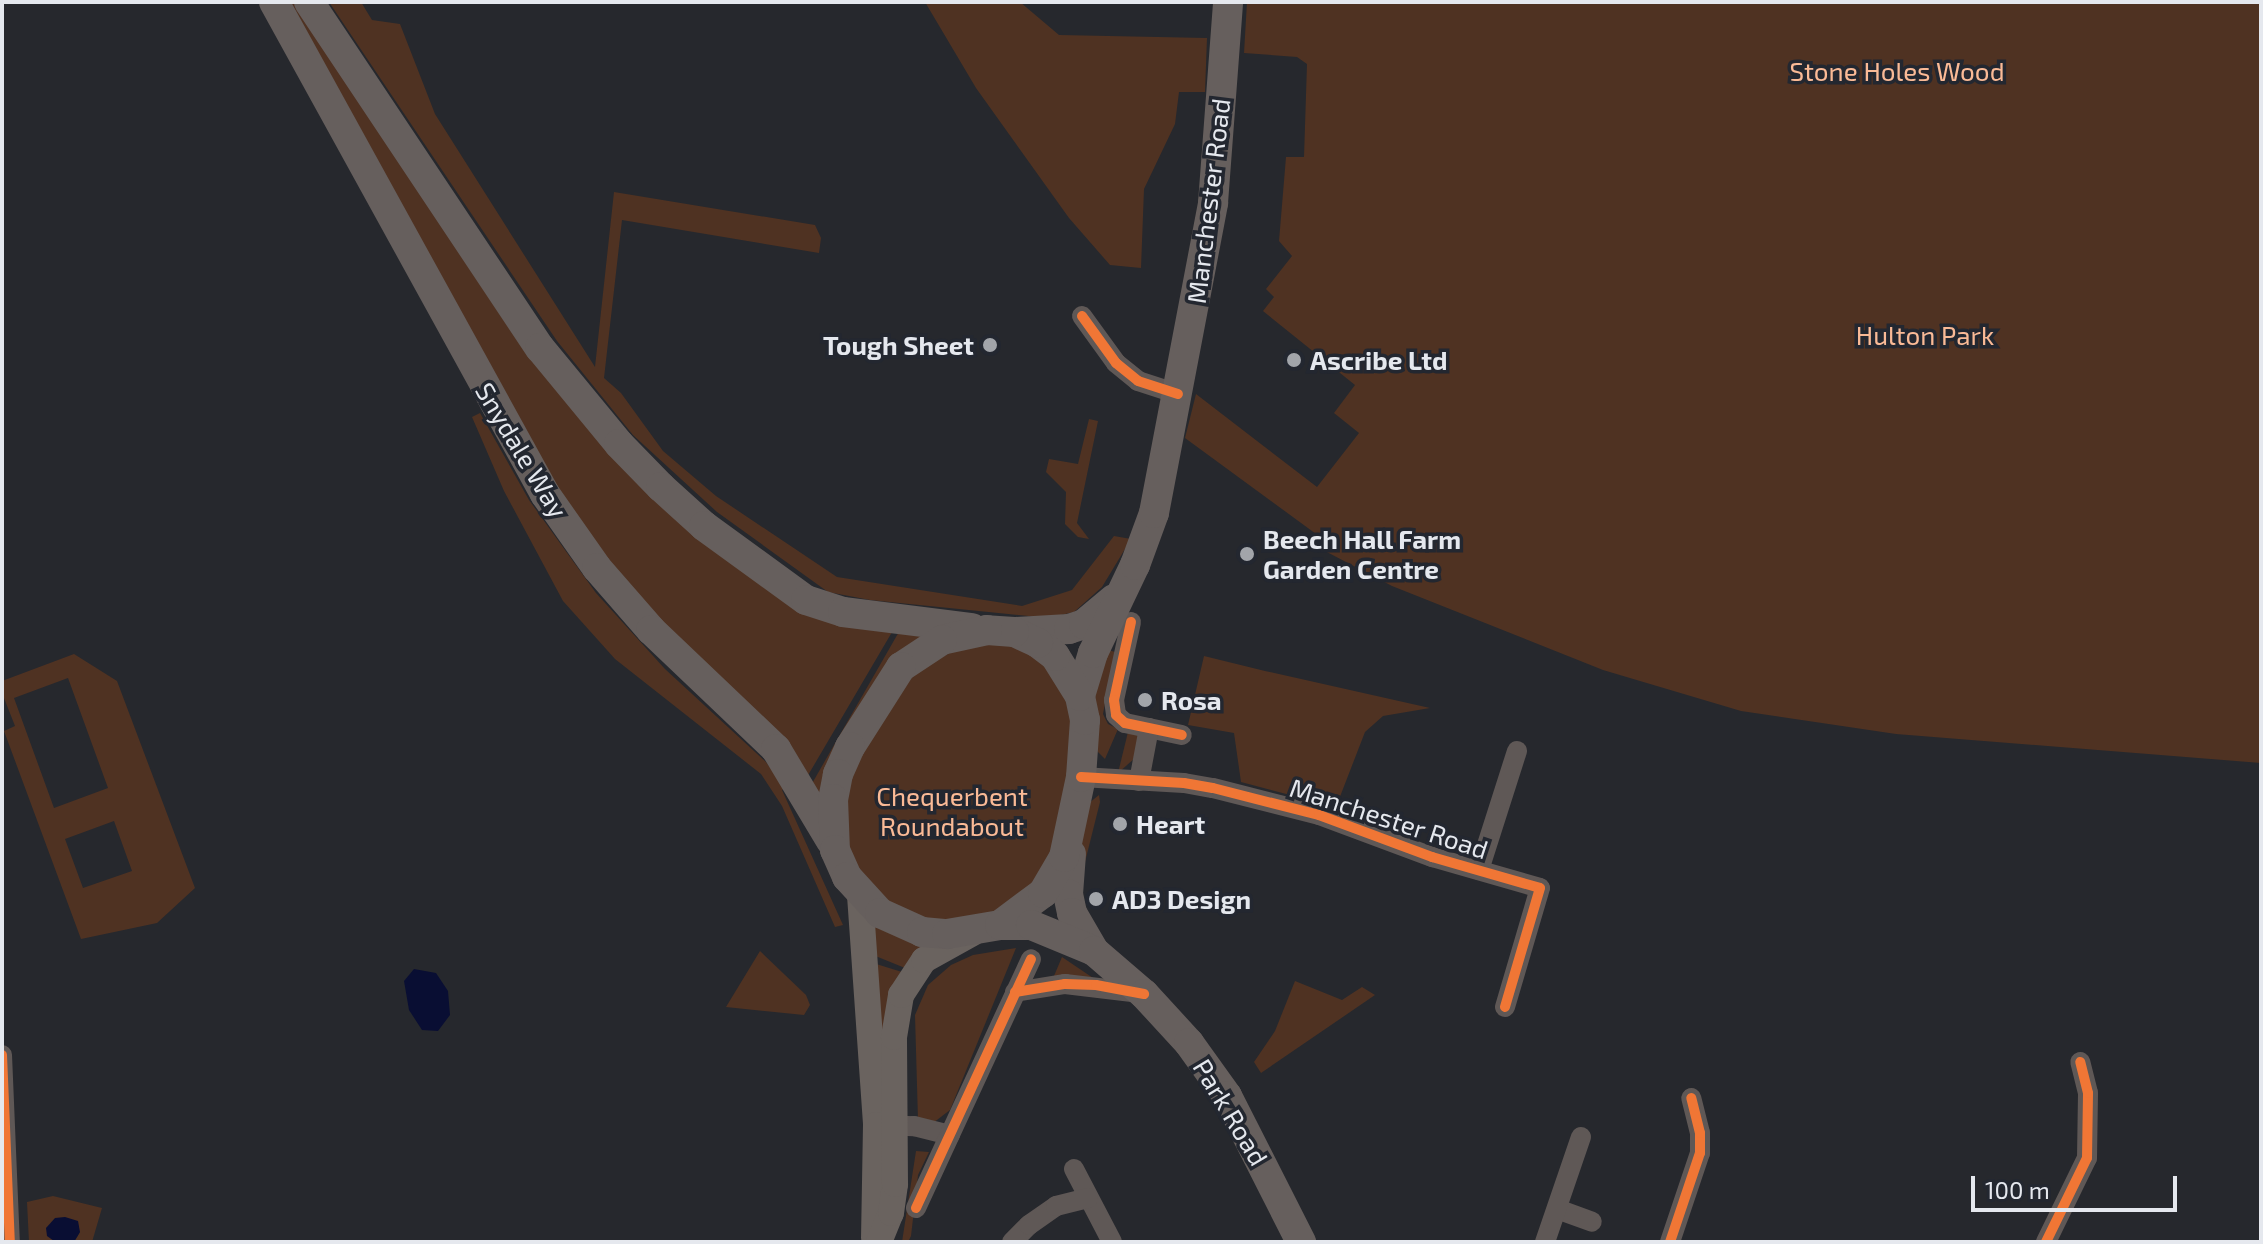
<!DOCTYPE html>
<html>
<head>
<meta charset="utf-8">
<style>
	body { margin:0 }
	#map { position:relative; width:2263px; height:1244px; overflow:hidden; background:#26282d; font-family:"Exo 2",sans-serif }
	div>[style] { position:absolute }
	.green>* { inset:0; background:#4f3222 }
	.water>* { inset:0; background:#090e33 }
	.minor>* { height:20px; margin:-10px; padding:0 10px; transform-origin:10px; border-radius:10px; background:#5f5856 }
	.major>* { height:26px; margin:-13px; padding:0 13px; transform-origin:13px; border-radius:13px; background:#6a635f }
	.highway>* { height:30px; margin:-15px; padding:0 15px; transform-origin:15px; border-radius:15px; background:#665f5d }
	.cycleway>* { height:10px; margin:-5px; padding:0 5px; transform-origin:5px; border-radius:5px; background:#f07635 }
	.dots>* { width:22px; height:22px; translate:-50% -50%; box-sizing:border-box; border:4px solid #232730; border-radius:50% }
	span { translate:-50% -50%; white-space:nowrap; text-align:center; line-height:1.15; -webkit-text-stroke:7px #232730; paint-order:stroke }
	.park-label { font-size:26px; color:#faba96 }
	.street-label { font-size:26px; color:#e5e8ee }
	.poi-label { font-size:26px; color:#e5e8ee; font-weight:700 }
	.right { translate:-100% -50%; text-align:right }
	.left { translate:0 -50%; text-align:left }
	.frame { position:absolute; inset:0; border:4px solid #e5e8ee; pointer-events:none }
	.scale { position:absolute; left:1971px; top:1176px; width:206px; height:36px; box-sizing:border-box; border:4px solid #e5e8ee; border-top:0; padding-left:10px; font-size:24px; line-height:28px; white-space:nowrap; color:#e5e8ee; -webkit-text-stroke:6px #232730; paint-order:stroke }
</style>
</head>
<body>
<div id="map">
	<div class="green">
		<div style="clip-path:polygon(283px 2px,300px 2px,374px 118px,717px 546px,895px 627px,807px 777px,694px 661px,582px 531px)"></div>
		<div style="clip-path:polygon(329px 2px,361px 2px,372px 20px,400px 24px,435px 114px,595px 367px,614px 192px,815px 225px,821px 238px,819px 253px,622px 220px,604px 378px,621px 393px,663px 451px,716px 496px,837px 577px,1022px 606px,1072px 590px,1114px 536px,1131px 539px,1102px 587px,1074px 612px,1048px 618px,870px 600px,828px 592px,717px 512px,633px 435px,557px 341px)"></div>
		<div style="clip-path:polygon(925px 2px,1020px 2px,1059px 35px,1207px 38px,1205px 92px,1179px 92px,1175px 124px,1144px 189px,1141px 268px,1110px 265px,1069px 218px,976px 88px)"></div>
		<div style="clip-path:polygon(1247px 2px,2261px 2px,2261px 763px,1896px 734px,1741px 711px,1603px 670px,1392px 586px,1323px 550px,1327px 542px,1185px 438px,1196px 394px,1317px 487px,1359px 433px,1334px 413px,1355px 385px,1263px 311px,1274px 297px,1266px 289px,1292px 256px,1279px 241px,1286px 157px,1304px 157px,1307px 64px,1297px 57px,1244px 53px)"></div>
		<div style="clip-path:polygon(480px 413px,529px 500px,596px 593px,665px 669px,766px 762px,785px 788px,782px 790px,843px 925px,835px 927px,782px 806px,761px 774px,615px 659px,563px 601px,504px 491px,472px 417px)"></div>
		<div style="clip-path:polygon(1089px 419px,1098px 421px,1077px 523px,1089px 539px,1078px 537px,1065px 524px,1066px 492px,1046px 472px,1049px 459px,1078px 464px)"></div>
		<div style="clip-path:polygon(900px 630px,933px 633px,820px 802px,810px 787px)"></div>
		<div style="clip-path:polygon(1011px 643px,1032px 653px,1058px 680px,1073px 721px,1061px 826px,1044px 872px,1007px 908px,947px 923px,905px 914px,869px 887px,846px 847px,848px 777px,910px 675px,964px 645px)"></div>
		<div style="clip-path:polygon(1105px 649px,1115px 652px,1103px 714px,1108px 724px,1118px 729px,1105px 759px,1097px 751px,1093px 698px)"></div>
		<div style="clip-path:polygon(evenodd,74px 654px,117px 681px,195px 888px,157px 923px,81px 939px,4px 731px,15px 726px,2px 693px,2px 681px,74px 654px,68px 678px,108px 788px,54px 808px,14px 698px,68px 678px,74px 654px,114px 821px,132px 871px,83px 888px,65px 839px,114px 821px)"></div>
		<div style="clip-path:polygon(1204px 656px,1265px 671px,1430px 708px,1383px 716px,1365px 732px,1336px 807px,1241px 782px,1234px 733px,1188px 725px)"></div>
		<div style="clip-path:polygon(1128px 732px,1141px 736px,1135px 758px,1118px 773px)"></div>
		<div style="clip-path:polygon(1099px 795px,1100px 802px,1077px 894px,1075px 874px,1089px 803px)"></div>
		<div style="clip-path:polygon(869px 919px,925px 942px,905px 968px,873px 955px)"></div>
		<div style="clip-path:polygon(1016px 948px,950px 1110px,933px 1123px,918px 1120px,915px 1015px,928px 985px,951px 965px,973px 955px)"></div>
		<div style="clip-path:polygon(760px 951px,806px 995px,810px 1005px,804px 1015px,726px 1007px)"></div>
		<div style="clip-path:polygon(1062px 957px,1099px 982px,1051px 983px)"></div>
		<div style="clip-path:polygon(873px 963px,902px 972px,888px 1106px)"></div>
		<div style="clip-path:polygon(1295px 981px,1342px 1000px,1362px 987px,1375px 995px,1261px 1073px,1254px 1062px,1275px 1031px)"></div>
		<div style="clip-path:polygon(916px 1151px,929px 1152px,918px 1175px,911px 1236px,908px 1242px,902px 1242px)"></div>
		<div style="clip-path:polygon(53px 1196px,102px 1208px,92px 1242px,74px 1242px,80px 1232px,54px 1241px,59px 1242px,29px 1242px,27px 1202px)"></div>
	</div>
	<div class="water">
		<div style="clip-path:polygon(414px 969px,436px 973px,448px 991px,450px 1015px,438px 1031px,422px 1030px,409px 1010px,404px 981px)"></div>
		<div style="clip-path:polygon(65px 1217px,78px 1221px,80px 1232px,74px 1242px,54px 1241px,47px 1236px,46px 1228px,55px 1218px)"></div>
	</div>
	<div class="minor">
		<div style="left:1082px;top:316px;width:58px;rotate:54.1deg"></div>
		<div style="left:1116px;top:363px;width:28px;rotate:39deg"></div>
		<div style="left:1138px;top:381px;width:42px;rotate:18deg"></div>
		<div style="left:1131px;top:622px;width:80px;rotate:102.3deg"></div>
		<div style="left:1114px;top:700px;width:15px;rotate:82deg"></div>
		<div style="left:1116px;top:715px;width:12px;rotate:42deg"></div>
		<div style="left:1125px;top:723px;width:58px;rotate:11.9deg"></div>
		<div style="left:1081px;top:777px;width:103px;rotate:3.3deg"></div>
		<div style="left:1184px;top:783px;width:29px;rotate:10deg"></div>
		<div style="left:1213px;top:788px;width:109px;rotate:14.3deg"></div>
		<div style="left:1319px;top:815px;width:121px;rotate:20.4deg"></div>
		<div style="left:1432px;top:857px;width:112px;rotate:16deg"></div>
		<div style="left:1540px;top:888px;width:124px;rotate:106.4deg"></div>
		<div style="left:1139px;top:781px;width:54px;rotate:-79.3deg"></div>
		<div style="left:1479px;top:870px;width:125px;rotate:-72.3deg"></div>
		<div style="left:1015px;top:992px;width:51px;rotate:-9.1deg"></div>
		<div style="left:1065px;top:984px;width:76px;rotate:6.8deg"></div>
		<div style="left:2px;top:1055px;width:187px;rotate:87.6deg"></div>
		<div style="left:880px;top:1125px;width:34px;rotate:2deg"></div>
		<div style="left:914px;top:1126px;width:37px;rotate:14deg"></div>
		<div style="left:1074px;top:1169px;width:82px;rotate:62.5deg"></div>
		<div style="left:916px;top:1208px;width:274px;rotate:-65.2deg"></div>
		<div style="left:1557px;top:1209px;width:37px;rotate:20deg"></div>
		<div style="left:1012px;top:1242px;width:24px;rotate:-45deg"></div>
		<div style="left:1029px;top:1225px;width:33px;rotate:-35deg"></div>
		<div style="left:1056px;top:1206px;width:33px;rotate:-14deg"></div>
		<div style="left:1545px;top:1242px;width:111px;rotate:-71.1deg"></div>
		<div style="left:1670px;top:1242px;width:94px;rotate:-71.4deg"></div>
		<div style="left:1700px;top:1153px;width:20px;rotate:-90deg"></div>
		<div style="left:1700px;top:1133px;width:36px;rotate:-104deg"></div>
		<div style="left:2046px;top:1242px;width:93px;rotate:-64deg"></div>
		<div style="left:2087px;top:1158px;width:65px;rotate:-89.1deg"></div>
		<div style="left:2088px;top:1093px;width:32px;rotate:-104deg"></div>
	</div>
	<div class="major">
		<div style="left:860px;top:895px;width:231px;rotate:86deg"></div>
		<div style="left:876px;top:1125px;width:113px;rotate:91deg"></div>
		<div style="left:879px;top:1242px;width:31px;rotate:-68deg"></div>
		<div style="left:891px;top:1213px;width:29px;rotate:-82deg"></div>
		<div style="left:895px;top:1184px;width:147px;rotate:-90.4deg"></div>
		<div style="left:894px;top:1037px;width:43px;rotate:-80.5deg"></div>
		<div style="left:901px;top:995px;width:42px;rotate:-56.7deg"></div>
		<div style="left:924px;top:960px;width:56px;rotate:-28.9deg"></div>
	</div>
	<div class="highway">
		<div style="left:274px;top:2px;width:562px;rotate:61.15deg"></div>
		<div style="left:545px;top:494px;width:90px;rotate:54.9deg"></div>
		<div style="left:597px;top:568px;width:82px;rotate:48.9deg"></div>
		<div style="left:651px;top:630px;width:173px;rotate:43.6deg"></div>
		<div style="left:776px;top:749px;width:107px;rotate:59.1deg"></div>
		<div style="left:309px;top:2px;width:416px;rotate:56.3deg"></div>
		<div style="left:540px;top:348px;width:124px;rotate:50.5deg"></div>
		<div style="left:619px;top:444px;width:60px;rotate:45.7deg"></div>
		<div style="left:661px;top:487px;width:58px;rotate:42.2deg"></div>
		<div style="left:704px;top:526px;width:126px;rotate:36deg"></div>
		<div style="left:806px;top:600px;width:39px;rotate:18deg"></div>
		<div style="left:843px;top:612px;width:130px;rotate:7.1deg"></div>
		<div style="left:1016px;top:632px;width:53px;rotate:-3.2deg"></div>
		<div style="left:1069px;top:629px;width:16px;rotate:-18deg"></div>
		<div style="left:1084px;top:624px;width:39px;rotate:-40deg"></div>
		<div style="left:1080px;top:696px;width:45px;rotate:-73.2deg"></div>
		<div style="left:1093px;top:653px;width:98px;rotate:-64.5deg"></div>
		<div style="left:1135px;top:565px;width:55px;rotate:-69.9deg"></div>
		<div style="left:1154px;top:513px;width:316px;rotate:-79.2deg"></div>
		<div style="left:1213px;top:203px;width:202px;rotate:-85.7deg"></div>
		<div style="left:1071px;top:854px;width:40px;rotate:94.3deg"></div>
		<div style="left:1068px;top:894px;width:19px;rotate:78deg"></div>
		<div style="left:1072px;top:913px;width:44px;rotate:59.9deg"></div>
		<div style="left:1000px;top:925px;width:54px;rotate:-36.7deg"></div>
		<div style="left:1043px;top:893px;width:42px;rotate:-59.7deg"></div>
		<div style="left:1064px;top:857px;width:82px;rotate:-78deg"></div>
		<div style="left:1081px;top:777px;width:57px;rotate:-86deg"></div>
		<div style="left:1085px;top:720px;width:25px;rotate:-102deg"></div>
		<div style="left:1080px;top:696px;width:47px;rotate:-122deg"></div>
		<div style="left:1055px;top:656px;width:21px;rotate:-143deg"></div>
		<div style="left:1038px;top:643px;width:26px;rotate:-155deg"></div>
		<div style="left:1014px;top:632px;width:27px;rotate:-176deg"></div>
		<div style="left:987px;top:630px;width:46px;rotate:167.5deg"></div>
		<div style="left:942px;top:640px;width:49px;rotate:146.6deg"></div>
		<div style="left:901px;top:667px;width:95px;rotate:122.5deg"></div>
		<div style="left:850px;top:747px;width:30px;rotate:114deg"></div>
		<div style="left:838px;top:774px;width:25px;rotate:101deg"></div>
		<div style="left:833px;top:799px;width:51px;rotate:87.8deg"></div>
		<div style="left:835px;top:850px;width:30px;rotate:66deg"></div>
		<div style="left:847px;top:877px;width:49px;rotate:47.5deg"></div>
		<div style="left:880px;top:913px;width:46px;rotate:24.3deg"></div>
		<div style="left:922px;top:932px;width:25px;rotate:5deg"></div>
		<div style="left:947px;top:934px;width:54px;rotate:-9.6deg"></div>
		<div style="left:1000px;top:925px;width:31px"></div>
		<div style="left:1031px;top:925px;width:68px;rotate:22.4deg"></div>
		<div style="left:1094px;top:951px;width:66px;rotate:40.7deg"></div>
		<div style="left:1144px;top:994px;width:67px;rotate:47.4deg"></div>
		<div style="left:1189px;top:1043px;width:65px;rotate:54.4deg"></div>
		<div style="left:1227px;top:1096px;width:164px;rotate:63.1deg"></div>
	</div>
	<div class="cycleway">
		<div style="left:1082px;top:316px;width:58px;rotate:54.1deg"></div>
		<div style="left:1116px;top:363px;width:28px;rotate:39deg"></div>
		<div style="left:1138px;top:381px;width:42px;rotate:18deg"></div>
		<div style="left:1131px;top:622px;width:80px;rotate:102.3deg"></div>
		<div style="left:1114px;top:700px;width:15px;rotate:82deg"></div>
		<div style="left:1116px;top:715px;width:12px;rotate:42deg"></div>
		<div style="left:1125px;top:723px;width:58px;rotate:11.9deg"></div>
		<div style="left:1081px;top:777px;width:103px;rotate:3.3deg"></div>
		<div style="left:1184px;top:783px;width:29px;rotate:10deg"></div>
		<div style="left:1213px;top:788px;width:109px;rotate:14.3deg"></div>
		<div style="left:1319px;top:815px;width:121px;rotate:20.4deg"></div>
		<div style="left:1432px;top:857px;width:112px;rotate:16deg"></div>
		<div style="left:1540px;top:888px;width:124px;rotate:106.4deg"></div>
		<div style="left:1015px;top:992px;width:51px;rotate:-9.1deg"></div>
		<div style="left:1065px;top:984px;width:31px;rotate:2deg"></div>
		<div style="left:1096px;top:985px;width:49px;rotate:10.6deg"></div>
		<div style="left:2px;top:1055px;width:187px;rotate:87.6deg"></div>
		<div style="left:916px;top:1208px;width:274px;rotate:-65.2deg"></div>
		<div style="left:1670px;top:1242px;width:94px;rotate:-71.4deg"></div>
		<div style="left:1700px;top:1153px;width:20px;rotate:-90deg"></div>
		<div style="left:1700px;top:1133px;width:36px;rotate:-104deg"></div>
		<div style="left:2046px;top:1242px;width:93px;rotate:-64deg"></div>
		<div style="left:2087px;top:1158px;width:65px;rotate:-89.1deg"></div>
		<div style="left:2088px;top:1093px;width:32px;rotate:-104deg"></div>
	</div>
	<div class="dots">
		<div style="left:990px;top:345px;background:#a2a5aa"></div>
		<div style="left:1294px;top:360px;background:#a2a5aa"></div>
		<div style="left:1247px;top:554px;background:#a2a5aa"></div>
		<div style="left:1145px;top:700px;background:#a2a5aa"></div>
		<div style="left:1120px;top:824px;background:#a2a5aa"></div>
		<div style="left:1096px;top:899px;background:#a2a5aa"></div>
	</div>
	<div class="park-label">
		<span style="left:1897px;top:71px">Stone Holes Wood</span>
		<span style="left:1925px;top:335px">Hulton Park</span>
		<span style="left:952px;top:811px">Chequerbent<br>Roundabout</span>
	</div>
	<div class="street-label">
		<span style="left:1208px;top:201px;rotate:-83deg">Manchester Road</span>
		<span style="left:522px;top:450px;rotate:59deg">Snydale Way</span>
		<span style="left:1389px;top:818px;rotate:18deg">Manchester Road</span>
		<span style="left:1231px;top:1112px;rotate:59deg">Park Road</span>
	</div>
	<div class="poi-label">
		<span class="right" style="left:974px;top:345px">Tough Sheet</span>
		<span class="left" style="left:1310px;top:360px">Ascribe Ltd</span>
		<span class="left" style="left:1263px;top:554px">Beech Hall Farm<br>Garden Centre</span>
		<span class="left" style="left:1161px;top:700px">Rosa</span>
		<span class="left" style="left:1136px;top:824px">Heart</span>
		<span class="left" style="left:1112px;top:899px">AD3 Design</span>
	</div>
	<div class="frame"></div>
	<div class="scale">100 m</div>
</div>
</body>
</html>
